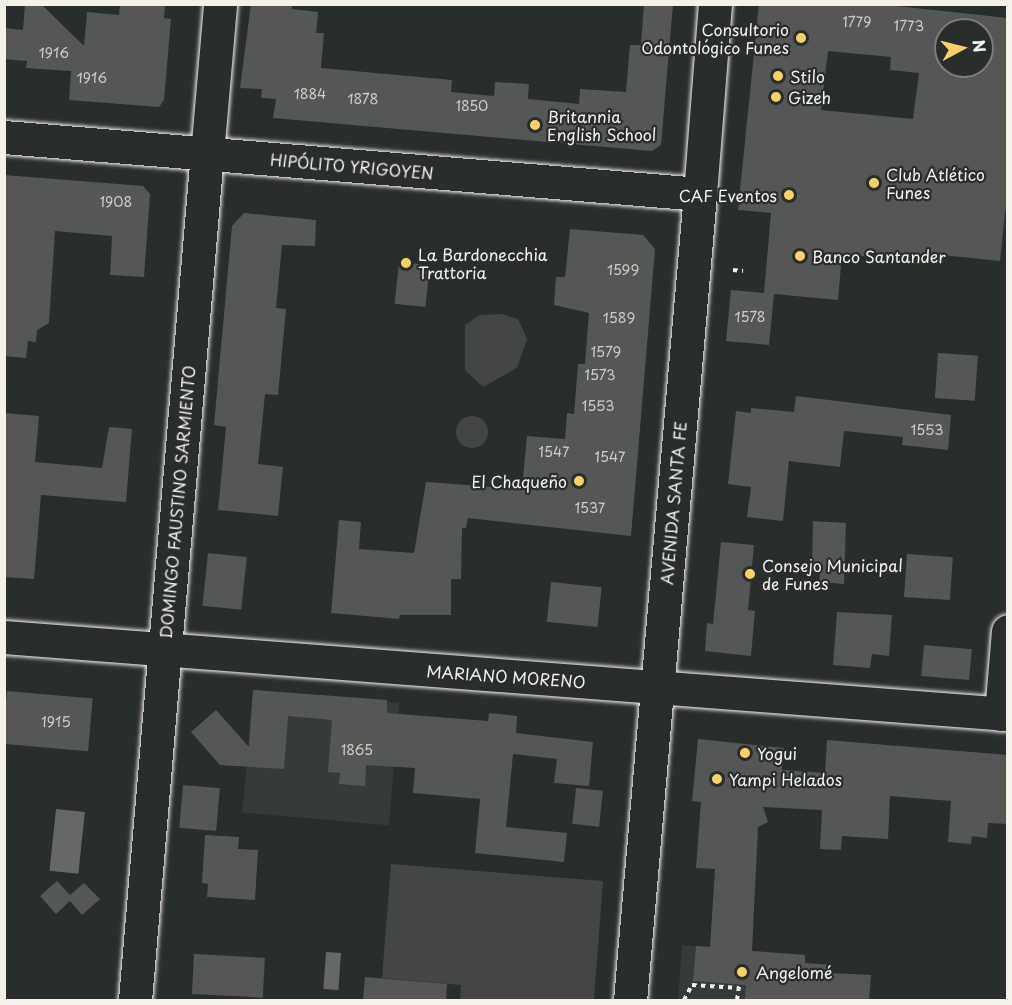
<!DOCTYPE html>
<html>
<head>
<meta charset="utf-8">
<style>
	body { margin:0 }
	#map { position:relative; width:1012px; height:1005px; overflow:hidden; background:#2a2d2e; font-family:"Playpen Sans",sans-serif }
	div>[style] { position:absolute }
	.built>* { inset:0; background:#373a3a; transform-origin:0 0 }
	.green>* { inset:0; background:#444645 }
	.round { border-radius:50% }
	.water>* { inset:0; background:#676866; transform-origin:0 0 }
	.building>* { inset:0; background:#555756; transform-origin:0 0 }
	.path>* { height:4px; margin-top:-2px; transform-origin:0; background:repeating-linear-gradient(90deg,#f4f1e8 0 4.5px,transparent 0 9px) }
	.roads { filter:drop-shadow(0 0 2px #f4f1e8) drop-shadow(0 0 2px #f4f1e8) }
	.minor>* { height:33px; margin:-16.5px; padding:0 16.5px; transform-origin:16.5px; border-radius:16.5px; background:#2a2d2e }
	.major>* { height:33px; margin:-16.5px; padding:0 16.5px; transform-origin:16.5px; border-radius:16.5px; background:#2a2d2e }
	.dots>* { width:16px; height:16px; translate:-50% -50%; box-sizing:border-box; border:3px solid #2a2d2e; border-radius:50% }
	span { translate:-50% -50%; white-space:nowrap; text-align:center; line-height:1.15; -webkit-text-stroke:4.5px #2a2d2e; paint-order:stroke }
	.number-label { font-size:14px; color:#cccac4 }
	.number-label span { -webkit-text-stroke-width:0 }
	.poi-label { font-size:16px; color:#f4f1e8 }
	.right { translate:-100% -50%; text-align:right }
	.left { translate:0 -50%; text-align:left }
	.street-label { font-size:16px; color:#f4f1e8 }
	.frame { position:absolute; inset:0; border:6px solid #f4f1e8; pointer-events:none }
	.north { position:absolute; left:934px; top:18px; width:60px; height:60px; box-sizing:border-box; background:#2a2d2e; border:2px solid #7b7b78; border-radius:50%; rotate:83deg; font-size:16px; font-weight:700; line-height:24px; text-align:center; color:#f4f1e8 }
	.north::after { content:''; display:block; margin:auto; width:21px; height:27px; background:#ffd166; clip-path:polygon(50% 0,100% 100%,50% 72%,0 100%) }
</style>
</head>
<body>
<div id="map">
	<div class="built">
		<div style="left:253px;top:690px;width:147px;height:123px;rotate:5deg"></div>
		<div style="clip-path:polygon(682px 945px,805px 955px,802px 1000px,678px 1000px)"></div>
	</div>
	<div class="green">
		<div style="clip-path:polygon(502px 314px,518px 319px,527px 339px,517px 368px,483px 387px,465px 370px,465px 325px,480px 315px)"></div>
		<div class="round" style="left:456px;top:416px;width:32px;height:32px"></div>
		<div style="clip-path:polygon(391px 864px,603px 881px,594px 1000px,460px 1000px,461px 985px,382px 978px)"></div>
	</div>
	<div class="water">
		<div style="left:56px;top:809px;width:29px;height:62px;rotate:6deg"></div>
		<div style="left:326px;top:952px;width:15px;height:37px;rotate:4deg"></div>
	</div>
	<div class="building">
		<div style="clip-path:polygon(25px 4px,41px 4px,84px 46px,87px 12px,119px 15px,120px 4px,165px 4px,164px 18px,171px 19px,164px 100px,159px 107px,69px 100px,71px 71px,26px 68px,27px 61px,4px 59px,4px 28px,23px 30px)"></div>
		<div style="clip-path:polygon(251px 4px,292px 4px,292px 9px,318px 12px,316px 33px,324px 33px,321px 68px,452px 80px,451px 92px,494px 96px,495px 82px,529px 84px,528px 99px,579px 104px,580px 89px,626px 92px,630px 45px,641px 45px,644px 4px,673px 4px,661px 145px,652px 151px,273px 118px,276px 99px,261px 98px,262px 89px,240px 88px)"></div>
		<div style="clip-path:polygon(evenodd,759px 4px,878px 4px,1008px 18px,1008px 185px,1000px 261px,942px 255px,941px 264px,842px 254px,838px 300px,774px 294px,769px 345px,726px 341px,731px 290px,764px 293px,771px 213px,738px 210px,759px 4px,946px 30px,982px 30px,982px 66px,946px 66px,946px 30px,759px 4px,828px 51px,891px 57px,890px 70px,919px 73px,913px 119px,821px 110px,828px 51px)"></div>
		<div style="clip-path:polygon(4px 175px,143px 186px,150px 194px,144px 277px,110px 275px,112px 236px,55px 231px,49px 323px,37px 330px,36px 342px,28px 341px,26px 358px,4px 356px)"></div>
		<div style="clip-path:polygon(244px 213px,316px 220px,315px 246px,282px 245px,276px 308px,286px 309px,278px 395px,265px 394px,258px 464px,283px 467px,278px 516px,218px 510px,226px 427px,214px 425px,232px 226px)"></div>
		<div style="clip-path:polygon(570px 229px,643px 235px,655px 249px,631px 536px,468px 518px,466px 528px,462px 528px,461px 579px,451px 579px,451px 615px,400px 615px,399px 619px,331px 613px,339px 520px,361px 522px,359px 549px,414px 553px,426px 482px,522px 489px,527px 436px,565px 439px,567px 413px,574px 414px,578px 364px,585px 364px,589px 313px,554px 305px,556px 277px,565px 277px)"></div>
		<div style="left:399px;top:262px;width:31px;height:42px;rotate:6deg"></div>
		<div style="left:938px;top:353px;width:40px;height:45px;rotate:4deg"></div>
		<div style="clip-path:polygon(796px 396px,951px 415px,948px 450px,902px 445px,903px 437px,844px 431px,840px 467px,789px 461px,783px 521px,747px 517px,751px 487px,728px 484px,736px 411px,751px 413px,751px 408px,794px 412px)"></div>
		<div style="clip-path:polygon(4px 413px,39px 416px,35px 462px,102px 468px,109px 427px,132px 429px,126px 502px,41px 495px,34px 579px,4px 577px)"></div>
		<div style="clip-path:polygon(813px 521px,846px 523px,844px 584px,819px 582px,820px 568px,812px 567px)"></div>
		<div style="clip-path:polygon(721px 542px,754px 545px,748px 610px,755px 611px,751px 656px,705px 651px,707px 623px,713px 624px)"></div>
		<div style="left:208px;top:553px;width:39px;height:53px;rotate:6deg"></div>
		<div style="left:907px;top:554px;width:46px;height:43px;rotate:4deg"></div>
		<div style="left:551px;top:582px;width:51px;height:40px;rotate:6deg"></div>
		<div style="clip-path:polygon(837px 612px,892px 615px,889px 656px,872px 654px,870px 668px,833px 665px)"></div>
		<div style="left:924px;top:645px;width:48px;height:31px;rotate:5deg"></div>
		<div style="clip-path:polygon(253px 690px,387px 700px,387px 713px,488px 721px,489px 713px,517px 716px,516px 733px,593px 742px,589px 786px,554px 783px,557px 759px,513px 754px,506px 827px,567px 833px,564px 862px,475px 853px,480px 799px,413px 793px,415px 768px,366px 765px,365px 786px,339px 784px,340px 773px,328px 772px,332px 720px,288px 716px,284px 769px,220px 765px,191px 732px,216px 710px,249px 747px)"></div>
		<div style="left:7px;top:691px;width:86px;height:53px;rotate:5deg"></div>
		<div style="clip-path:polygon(698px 739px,784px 748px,782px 770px,825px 773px,827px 740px,1008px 755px,1008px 824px,988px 823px,987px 838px,972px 836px,971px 844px,948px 842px,951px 801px,890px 796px,888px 839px,842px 836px,841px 850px,820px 849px,822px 810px,763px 807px,768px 822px,758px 827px,752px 951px,805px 955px,805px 963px,831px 965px,830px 973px,871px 975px,869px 1000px,745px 1000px,746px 985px,693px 981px,696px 946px,710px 947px,715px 869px,696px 868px,701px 802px,692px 801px)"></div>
		<div style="left:183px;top:785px;width:37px;height:43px;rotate:5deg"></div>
		<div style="left:576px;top:788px;width:27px;height:36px;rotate:6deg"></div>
		<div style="clip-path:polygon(205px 835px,239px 837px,238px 849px,258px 850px,255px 900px,207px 897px,208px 884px,202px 883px)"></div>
		<div style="clip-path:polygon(57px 881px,70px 895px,84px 883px,100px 899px,82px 915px,70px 901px,56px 914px,40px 896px)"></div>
		<div style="left:194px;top:954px;width:71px;height:40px;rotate:3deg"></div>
		<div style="clip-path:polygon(365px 977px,447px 984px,446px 1000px,363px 1000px)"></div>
	</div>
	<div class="path">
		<div style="left:733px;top:270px;width:10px;rotate:6deg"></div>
		<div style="left:684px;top:1000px;width:17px;rotate:-62deg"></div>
		<div style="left:692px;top:985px;width:47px;rotate:3.7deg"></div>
		<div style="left:737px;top:1000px;width:15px;rotate:-82deg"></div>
	</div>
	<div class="roads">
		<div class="minor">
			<div style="left:207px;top:154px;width:151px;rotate:-85deg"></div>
			<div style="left:700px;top:194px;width:191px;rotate:-85.5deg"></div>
			<div style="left:4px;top:637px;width:1007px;rotate:4.39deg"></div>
			<div style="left:1001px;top:714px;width:83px;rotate:-85.2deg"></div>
		</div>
		<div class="major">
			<div style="left:4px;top:137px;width:698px;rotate:4.68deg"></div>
			<div style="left:700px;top:194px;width:809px;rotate:94.96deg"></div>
			<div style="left:135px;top:1000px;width:849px;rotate:-85.14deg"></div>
		</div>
	</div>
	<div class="dots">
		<div style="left:801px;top:38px;background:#ffd166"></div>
		<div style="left:778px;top:76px;background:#ffd166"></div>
		<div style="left:776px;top:97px;background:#ffd166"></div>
		<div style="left:535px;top:125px;background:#ffd166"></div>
		<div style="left:874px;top:183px;background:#ffd166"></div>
		<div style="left:789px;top:195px;background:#ffd166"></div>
		<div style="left:800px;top:256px;background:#ffd166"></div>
		<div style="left:406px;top:263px;background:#ffd166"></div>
		<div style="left:579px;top:481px;background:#ffd166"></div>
		<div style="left:750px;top:574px;background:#ffd166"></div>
		<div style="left:745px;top:753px;background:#ffd166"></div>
		<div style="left:717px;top:779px;background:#ffd166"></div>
		<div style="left:742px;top:972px;background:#ffd166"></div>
	</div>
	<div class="number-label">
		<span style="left:857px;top:22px">1779</span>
		<span style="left:909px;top:26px">1773</span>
		<span style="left:54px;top:53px">1916</span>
		<span style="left:92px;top:78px">1916</span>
		<span style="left:310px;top:94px">1884</span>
		<span style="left:363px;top:99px">1878</span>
		<span style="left:472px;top:106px">1850</span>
		<span style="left:116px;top:202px">1908</span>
		<span style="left:623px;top:270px">1599</span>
		<span style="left:750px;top:317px">1578</span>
		<span style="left:619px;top:318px">1589</span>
		<span style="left:606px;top:352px">1579</span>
		<span style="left:600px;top:375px">1573</span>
		<span style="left:598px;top:406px">1553</span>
		<span style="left:927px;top:430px">1553</span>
		<span style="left:554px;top:452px">1547</span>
		<span style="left:610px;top:457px">1547</span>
		<span style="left:590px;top:508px">1537</span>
		<span style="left:56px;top:722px">1915</span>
		<span style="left:357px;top:750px">1865</span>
	</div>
	<div class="poi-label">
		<span class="right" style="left:789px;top:38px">Consultorio<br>Odontológico Funes</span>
		<span class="left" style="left:790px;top:76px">Stilo</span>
		<span class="left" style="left:788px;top:97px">Gizeh</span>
		<span class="left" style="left:547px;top:125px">Britannia<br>English School</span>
		<span class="left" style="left:886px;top:183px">Club Atlético<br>Funes</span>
		<span class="right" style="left:777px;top:195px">CAF Eventos</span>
		<span class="left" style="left:418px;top:263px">La Bardonecchia<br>Trattoria</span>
		<span class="left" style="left:812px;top:256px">Banco Santander</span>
		<span class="right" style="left:567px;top:481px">El Chaqueño</span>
		<span class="left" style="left:762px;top:574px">Consejo Municipal<br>de Funes</span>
		<span class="left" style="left:757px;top:753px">Yogui</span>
		<span class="left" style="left:729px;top:779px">Yampi Helados</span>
		<span class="left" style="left:756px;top:972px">Angelomé</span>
	</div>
	<div class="street-label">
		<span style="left:352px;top:166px;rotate:5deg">HIPÓLITO YRIGOYEN</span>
		<span style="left:177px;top:502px;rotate:-85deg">DOMINGO FAUSTINO SARMIENTO</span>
		<span style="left:673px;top:503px;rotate:-85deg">AVENIDA SANTA FE</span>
		<span style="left:506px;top:676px;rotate:4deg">MARIANO MORENO</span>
	</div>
	<div class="frame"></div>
	<div class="north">N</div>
</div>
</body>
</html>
